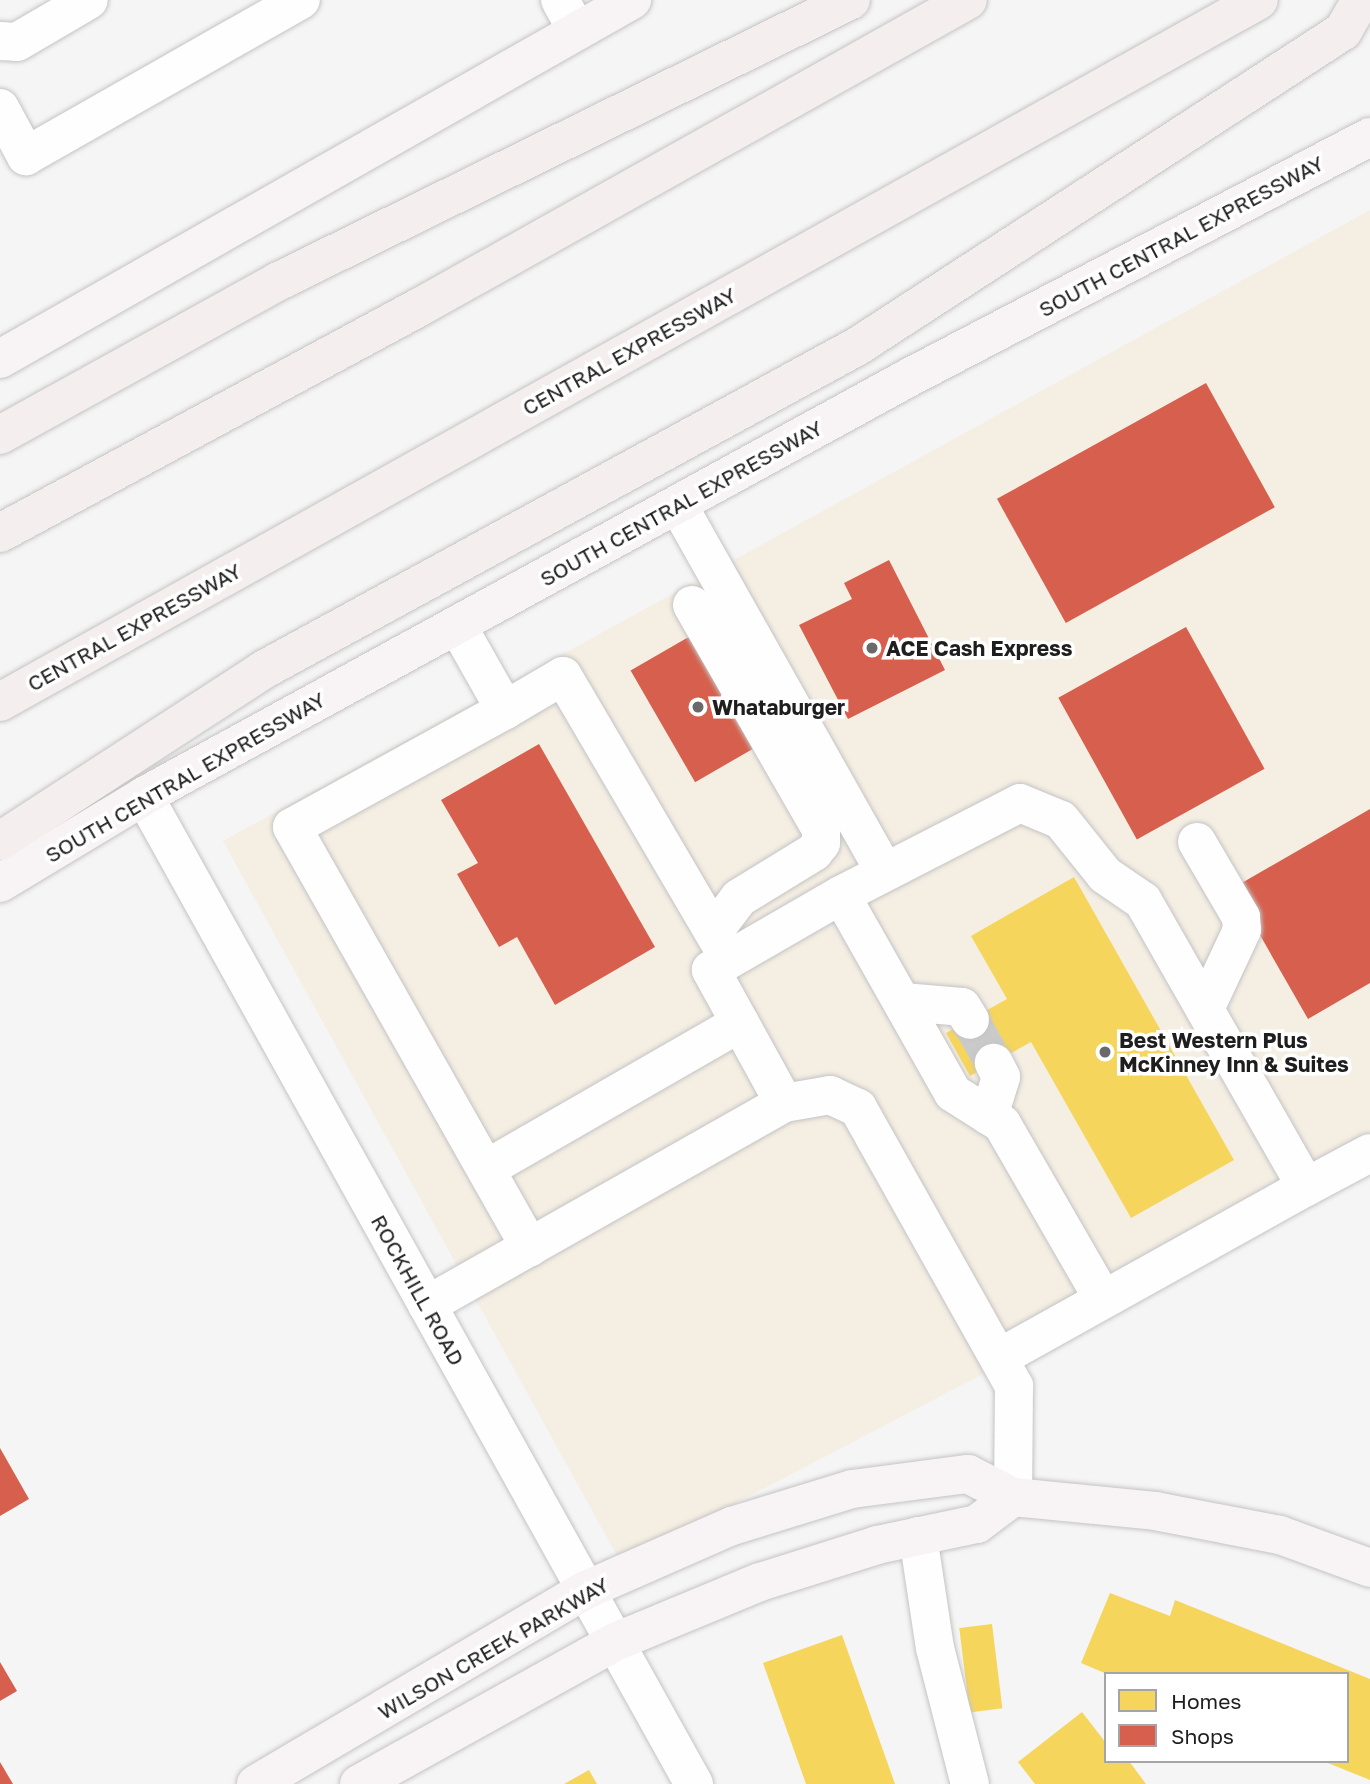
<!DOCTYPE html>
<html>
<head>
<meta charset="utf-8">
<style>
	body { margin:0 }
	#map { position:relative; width:1370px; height:1784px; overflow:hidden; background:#f5f5f5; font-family:"Golos Text",sans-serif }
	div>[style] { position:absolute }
	.commercial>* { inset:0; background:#f5eee3 }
	.homes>* { inset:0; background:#f6d55c; transform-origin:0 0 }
	.shops>* { inset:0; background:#d6604d; transform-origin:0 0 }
	.minor-tunnel>* { height:38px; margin-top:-19px; transform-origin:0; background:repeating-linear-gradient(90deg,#cacaca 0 38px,transparent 0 57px) }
	.roads { filter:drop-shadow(0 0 2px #c4c4c4) drop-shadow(0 0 2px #c4c4c4) }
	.minor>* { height:38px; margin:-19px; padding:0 19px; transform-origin:19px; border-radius:19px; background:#fefefe }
	.major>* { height:38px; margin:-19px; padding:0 19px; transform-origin:19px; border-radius:19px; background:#f8f4f5 }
	.highway>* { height:38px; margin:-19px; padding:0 19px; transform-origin:19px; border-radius:19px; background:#f5eeef }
	.dots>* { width:19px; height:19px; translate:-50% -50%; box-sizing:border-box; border:4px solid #fff; border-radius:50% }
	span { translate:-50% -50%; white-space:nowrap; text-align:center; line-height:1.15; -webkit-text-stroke:7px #fff; paint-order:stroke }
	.street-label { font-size:21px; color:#1e1e1f }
	.poi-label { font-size:21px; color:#1e1e1f; font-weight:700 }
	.left { translate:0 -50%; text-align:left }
	.legend { position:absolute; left:1104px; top:1672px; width:245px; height:91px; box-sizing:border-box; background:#fff; border:2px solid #a5a5a5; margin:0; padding:9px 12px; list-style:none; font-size:21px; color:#1e1e1f }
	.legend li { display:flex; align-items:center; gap:14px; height:35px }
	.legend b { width:35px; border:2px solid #a5a5a5 }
</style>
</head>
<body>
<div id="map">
	<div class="commercial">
		<div style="clip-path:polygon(1370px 210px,1370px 1172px,621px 1563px,223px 841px)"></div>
	</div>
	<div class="homes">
		<div style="clip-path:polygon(1074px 877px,1234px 1160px,1131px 1218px,1031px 1042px,970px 1076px,946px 1033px,1007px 999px,971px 936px)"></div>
		<div style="clip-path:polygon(1110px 1593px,1170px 1616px,1175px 1600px,1370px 1679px,1370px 1780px,1323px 1761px,1347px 1761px,1347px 1674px,1107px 1674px,1081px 1663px)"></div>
		<div style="left:992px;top:1624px;width:85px;height:33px;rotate:83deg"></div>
		<div style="clip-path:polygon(842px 1635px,895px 1784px,806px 1784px,763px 1663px)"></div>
		<div style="clip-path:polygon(1082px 1712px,1106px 1743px,1106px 1761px,1129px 1761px,1146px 1784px,1035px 1784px,1018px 1762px)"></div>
		<div style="clip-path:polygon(589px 1770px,597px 1784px,564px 1784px)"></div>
	</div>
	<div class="shops">
		<div style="left:1206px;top:383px;width:142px;height:239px;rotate:61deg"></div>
		<div style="clip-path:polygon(889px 560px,945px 670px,848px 719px,799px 625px,852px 599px,844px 583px)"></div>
		<div style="left:1186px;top:627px;width:162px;height:146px;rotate:61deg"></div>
		<div style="left:699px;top:631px;width:129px;height:79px;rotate:60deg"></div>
		<div style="clip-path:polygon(539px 744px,655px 947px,555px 1005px,517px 937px,499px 947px,457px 874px,478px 863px,441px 800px)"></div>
		<div style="clip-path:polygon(1370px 809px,1370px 983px,1308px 1019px,1233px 888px)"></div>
		<div style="clip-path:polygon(0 1448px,29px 1499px,0 1516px)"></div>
		<div style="clip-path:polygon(0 1662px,17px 1691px,0 1701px)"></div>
		<div style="clip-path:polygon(0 1762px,13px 1784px,0 1784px)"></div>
	</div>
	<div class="minor-tunnel">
		<div style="left:970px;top:1020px;width:49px;rotate:60.8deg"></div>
	</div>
	<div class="roads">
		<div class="minor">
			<div style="left:560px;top:0;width:35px;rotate:61deg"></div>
			<div style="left:0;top:41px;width:17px;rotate:3deg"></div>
			<div style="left:17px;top:42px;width:83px;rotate:-30.3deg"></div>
			<div style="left:0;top:108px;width:55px;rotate:61.6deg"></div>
			<div style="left:26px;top:156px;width:316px;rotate:-29.6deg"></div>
			<div style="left:678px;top:505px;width:420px;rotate:60.6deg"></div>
			<div style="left:692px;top:605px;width:258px;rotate:60.1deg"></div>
			<div style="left:821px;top:829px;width:14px;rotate:90deg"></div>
			<div style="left:821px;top:843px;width:11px;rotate:128deg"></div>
			<div style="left:814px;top:852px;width:88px;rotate:148.5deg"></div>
			<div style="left:739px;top:898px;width:40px;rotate:127deg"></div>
			<div style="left:457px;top:625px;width:98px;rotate:60.5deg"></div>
			<div style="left:505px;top:710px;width:243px;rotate:151.2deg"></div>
			<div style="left:292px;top:827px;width:483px;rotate:60.5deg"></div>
			<div style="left:505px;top:710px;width:67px;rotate:-30.4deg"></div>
			<div style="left:563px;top:676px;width:320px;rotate:59.6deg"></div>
			<div style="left:144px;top:796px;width:1131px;rotate:60.9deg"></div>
			<div style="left:1197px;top:842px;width:87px;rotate:59.6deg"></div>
			<div style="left:1241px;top:917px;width:13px;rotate:86deg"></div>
			<div style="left:1242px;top:930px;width:87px;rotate:115.1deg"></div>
			<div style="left:841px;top:895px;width:227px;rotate:60.5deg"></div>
			<div style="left:953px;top:1093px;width:58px;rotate:32.3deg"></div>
			<div style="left:1002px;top:1124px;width:202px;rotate:60deg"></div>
			<div style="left:903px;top:1002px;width:59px;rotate:4.8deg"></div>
			<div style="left:962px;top:1007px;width:15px;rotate:58deg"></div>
			<div style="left:784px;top:1103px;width:152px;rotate:-118.8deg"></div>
			<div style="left:711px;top:970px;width:150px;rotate:-30deg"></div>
			<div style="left:841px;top:895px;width:201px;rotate:-27.2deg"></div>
			<div style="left:1020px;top:803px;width:44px;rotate:22.5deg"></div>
			<div style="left:1061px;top:820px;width:70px;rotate:51.3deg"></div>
			<div style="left:1105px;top:875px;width:46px;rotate:34.4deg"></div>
			<div style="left:1143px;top:901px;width:329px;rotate:60.3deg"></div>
			<div style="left:1306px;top:1187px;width:351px;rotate:150.9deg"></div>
			<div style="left:989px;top:1116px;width:41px;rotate:-72.9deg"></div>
			<div style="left:1001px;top:1077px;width:16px;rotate:-117deg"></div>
			<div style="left:486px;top:1169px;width:293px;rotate:-29.9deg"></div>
			<div style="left:1306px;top:1187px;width:72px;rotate:-28deg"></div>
			<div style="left:427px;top:1305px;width:410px;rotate:-29.5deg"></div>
			<div style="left:784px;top:1103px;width:47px;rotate:-9.9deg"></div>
			<div style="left:830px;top:1095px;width:31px;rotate:25deg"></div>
			<div style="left:858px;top:1108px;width:319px;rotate:60.7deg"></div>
			<div style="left:1014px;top:1386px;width:111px;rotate:90.5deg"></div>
			<div style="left:918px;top:1536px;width:113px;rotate:81.4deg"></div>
			<div style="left:935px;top:1648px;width:140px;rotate:75.6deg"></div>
		</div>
		<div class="major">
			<div style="left:0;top:359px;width:727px;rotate:-29.6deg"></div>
			<div style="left:0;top:883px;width:168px;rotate:-31.1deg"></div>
			<div style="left:144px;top:796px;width:873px;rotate:-28.68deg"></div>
			<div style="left:910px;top:377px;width:519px;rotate:-27.55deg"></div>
			<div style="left:256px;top:1784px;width:383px;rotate:-30.5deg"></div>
			<div style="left:586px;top:1590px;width:159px;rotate:-23.7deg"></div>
			<div style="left:732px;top:1526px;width:126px;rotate:-17.1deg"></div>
			<div style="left:852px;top:1489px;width:117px;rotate:-7.4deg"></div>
			<div style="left:968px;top:1474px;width:51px;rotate:27.1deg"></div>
			<div style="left:1013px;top:1497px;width:143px;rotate:5.6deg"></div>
			<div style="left:1155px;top:1511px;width:127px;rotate:10.9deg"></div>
			<div style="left:1280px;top:1535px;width:96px;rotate:20.1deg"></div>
			<div style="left:359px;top:1784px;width:293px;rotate:-29deg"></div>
			<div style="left:615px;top:1642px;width:157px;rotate:-22.5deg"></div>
			<div style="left:760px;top:1582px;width:123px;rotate:-17.5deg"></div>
			<div style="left:877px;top:1545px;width:102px;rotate:-11.9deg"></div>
			<div style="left:977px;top:1524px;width:45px;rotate:-36.9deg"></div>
		</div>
		<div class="highway">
			<div style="left:0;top:435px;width:319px;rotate:-28.9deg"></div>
			<div style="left:279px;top:281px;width:637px;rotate:-26.16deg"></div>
			<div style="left:0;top:533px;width:475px;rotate:-28.3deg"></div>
			<div style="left:418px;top:308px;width:630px;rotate:-29.25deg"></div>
			<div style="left:0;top:702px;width:1441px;rotate:-29.14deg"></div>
			<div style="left:0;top:841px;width:314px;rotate:-33deg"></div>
			<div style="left:263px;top:670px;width:677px;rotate:-28.57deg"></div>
			<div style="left:858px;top:346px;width:578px;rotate:-33deg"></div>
			<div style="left:1343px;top:31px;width:36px;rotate:-60deg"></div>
		</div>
	</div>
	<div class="dots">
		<div style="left:872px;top:648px;background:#69696a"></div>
		<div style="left:698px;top:707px;background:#69696a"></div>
		<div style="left:1105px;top:1052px;background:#69696a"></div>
	</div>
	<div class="street-label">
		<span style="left:1181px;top:236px;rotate:-28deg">SOUTH CENTRAL EXPRESSWAY</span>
		<span style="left:629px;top:351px;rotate:-29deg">CENTRAL EXPRESSWAY</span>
		<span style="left:681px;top:503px;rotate:-29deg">SOUTH CENTRAL EXPRESSWAY</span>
		<span style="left:134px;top:627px;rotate:-29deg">CENTRAL EXPRESSWAY</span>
		<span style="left:185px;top:777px;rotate:-30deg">SOUTH CENTRAL EXPRESSWAY</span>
		<span style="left:418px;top:1290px;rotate:61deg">ROCKHILL ROAD</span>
		<span style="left:493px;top:1648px;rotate:-30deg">WILSON CREEK PARKWAY</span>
	</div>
	<div class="poi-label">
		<span class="left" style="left:886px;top:648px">ACE Cash Express</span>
		<span class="left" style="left:712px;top:707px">Whataburger</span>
		<span class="left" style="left:1119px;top:1052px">Best Western Plus<br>McKinney Inn &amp; Suites</span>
	</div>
	<ul class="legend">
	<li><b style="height:19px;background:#f6d55c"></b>Homes</li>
	<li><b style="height:19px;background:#d6604d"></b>Shops</li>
	</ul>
</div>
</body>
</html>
